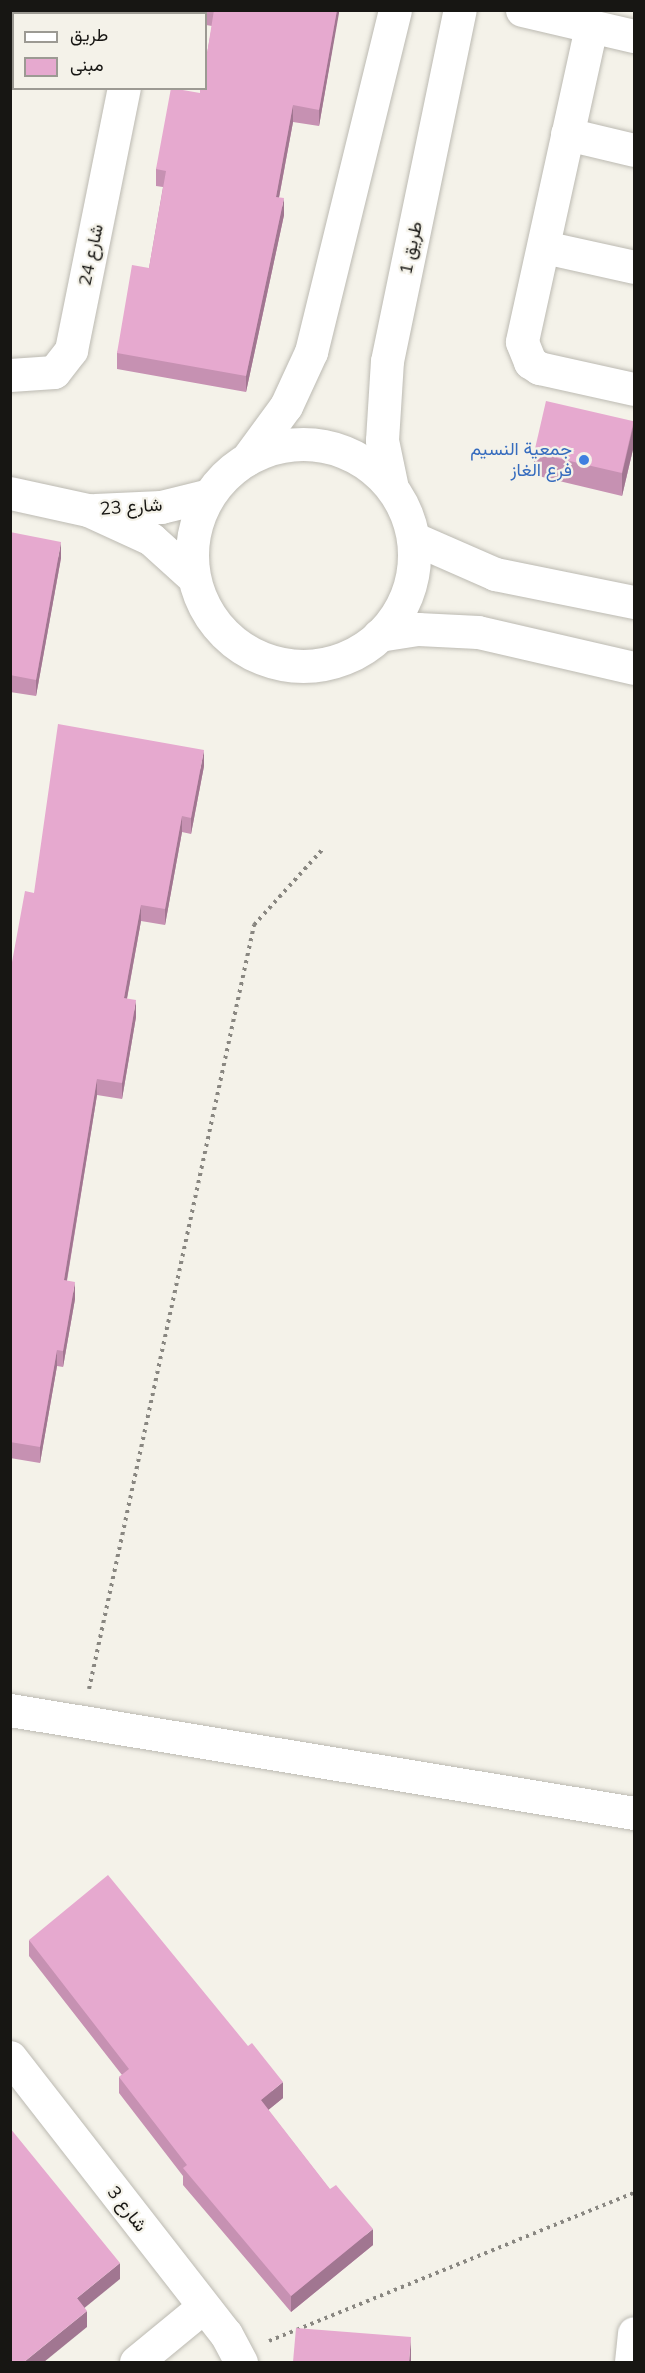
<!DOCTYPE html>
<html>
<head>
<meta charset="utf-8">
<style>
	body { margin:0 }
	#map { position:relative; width:645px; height:2373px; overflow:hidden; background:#f4f2e9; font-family:Mulish,Vazirmatn,sans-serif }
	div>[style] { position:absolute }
	.path>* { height:4px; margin-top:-2px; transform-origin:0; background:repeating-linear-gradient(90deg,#898781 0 3px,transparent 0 7.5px) }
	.roads { filter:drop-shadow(0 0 2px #bcbab2) drop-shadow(0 0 2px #bcbab2) }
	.minor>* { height:33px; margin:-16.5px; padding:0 16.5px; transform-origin:16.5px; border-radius:16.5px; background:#fff }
	.minor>.ring { margin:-16.5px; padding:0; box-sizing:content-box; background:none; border:33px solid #fff; border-radius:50% }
	.wall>* { inset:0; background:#c691b2 }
	.shaded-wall>* { inset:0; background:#a17691 }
	.building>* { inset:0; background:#e6a9cf; transform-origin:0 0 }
	.dots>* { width:16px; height:16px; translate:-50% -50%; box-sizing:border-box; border:3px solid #f4f2e9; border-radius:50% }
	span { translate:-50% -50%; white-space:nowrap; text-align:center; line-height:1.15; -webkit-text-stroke:4.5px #f4f2e9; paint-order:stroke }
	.street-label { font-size:18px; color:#171613 }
	.shop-label { font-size:18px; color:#366cbe }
	.right { translate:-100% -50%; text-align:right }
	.frame { position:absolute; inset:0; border:12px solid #171613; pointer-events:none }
	.legend { position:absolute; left:12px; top:12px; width:195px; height:78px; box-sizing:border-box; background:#f4f2e9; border:2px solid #9c9a93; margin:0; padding:8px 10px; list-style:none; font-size:18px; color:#171613 }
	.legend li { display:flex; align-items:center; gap:12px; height:30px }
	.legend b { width:30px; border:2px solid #9c9a93 }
</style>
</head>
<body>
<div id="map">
	<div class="path">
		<div style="left:89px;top:1689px;width:782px;rotate:-77.81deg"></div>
		<div style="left:254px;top:925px;width:103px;rotate:-47.8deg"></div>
		<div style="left:269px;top:2341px;width:394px;rotate:-22.1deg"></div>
	</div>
	<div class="roads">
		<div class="minor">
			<div style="left:522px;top:10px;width:115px;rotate:13.1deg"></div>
			<div style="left:591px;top:27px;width:322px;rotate:102.4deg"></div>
			<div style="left:522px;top:342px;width:22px;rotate:68deg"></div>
			<div style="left:530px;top:362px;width:11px;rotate:34deg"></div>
			<div style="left:539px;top:368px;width:97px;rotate:12.5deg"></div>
			<div style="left:10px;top:34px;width:4px"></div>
			<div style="left:567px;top:134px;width:69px;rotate:13.4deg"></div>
			<div style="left:544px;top:247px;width:92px;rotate:12.5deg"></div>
			<div style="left:10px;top:375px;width:44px;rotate:-3.9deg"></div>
			<div style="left:54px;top:372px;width:28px;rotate:-52deg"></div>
			<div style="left:71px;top:350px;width:267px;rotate:-78.6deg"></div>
			<div class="ring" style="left:192px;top:444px;width:189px;height:189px"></div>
			<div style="left:247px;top:459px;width:66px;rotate:-53.7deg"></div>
			<div style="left:286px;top:406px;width:60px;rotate:-65.2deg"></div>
			<div style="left:311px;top:352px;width:352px;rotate:-76.2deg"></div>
			<div style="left:392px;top:488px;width:49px;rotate:-101.8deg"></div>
			<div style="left:382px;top:440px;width:79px;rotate:-86.4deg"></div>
			<div style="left:387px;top:361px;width:359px;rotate:-78.3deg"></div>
			<div style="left:10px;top:493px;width:80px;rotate:12.3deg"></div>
			<div style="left:88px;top:510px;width:69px;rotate:24.7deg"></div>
			<div style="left:151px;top:539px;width:57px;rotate:42.1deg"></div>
			<div style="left:95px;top:510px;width:66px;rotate:-2.6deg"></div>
			<div style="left:161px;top:507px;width:49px;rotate:-14deg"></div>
			<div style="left:413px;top:538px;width:90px;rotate:23.7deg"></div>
			<div style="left:495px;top:574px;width:142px;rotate:11.4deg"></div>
			<div style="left:379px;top:635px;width:39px;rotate:-9deg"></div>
			<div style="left:418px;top:629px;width:60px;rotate:2.9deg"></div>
			<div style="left:478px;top:632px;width:160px;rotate:13deg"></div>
			<div style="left:10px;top:1710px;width:632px;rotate:9.37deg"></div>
			<div style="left:10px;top:2057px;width:351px;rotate:52.1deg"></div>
			<div style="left:226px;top:2334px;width:32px;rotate:62deg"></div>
			<div style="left:136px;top:2362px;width:87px;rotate:-39.4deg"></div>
			<div style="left:631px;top:2362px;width:29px;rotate:-84deg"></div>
		</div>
	</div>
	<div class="wall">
		<div style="clip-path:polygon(124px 10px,339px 10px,319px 126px,293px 122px,279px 198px,284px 215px,246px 392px,117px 369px,117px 353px,149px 268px,163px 187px,156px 186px,156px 169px,200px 93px,212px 26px,206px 25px,206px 14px,141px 14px)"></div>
		<div style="clip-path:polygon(634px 421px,634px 445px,622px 496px,534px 475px,534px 453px)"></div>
		<div style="clip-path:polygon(10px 532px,61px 558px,36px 696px,10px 692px)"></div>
		<div style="clip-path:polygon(204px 766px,191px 834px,182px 832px,165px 925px,141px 921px,127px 999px,136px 1017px,122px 1099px,97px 1095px,67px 1281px,75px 1299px,63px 1367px,57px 1366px,40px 1463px,10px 1458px,10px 973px,34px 893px)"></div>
		<div style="clip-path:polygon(29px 1940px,283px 2098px,268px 2110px,373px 2245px,291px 2312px,183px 2185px,183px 2176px,119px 2093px,119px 2077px,122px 2075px,29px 1956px)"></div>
	</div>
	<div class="shaded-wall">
		<div style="clip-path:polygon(337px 10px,339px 10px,339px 13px,319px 126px,319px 110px)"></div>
		<div style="clip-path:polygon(293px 105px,293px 122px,276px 213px,276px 197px)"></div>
		<div style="clip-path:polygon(284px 198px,284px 215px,246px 392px,246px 376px)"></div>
		<div style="clip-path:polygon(634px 423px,634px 445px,622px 496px,622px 474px)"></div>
		<div style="clip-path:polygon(61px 542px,61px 558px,36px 696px,36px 680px)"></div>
		<div style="clip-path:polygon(204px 750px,204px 766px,191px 834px,191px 818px)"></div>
		<div style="clip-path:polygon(182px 816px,182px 832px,165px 925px,165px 909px)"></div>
		<div style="clip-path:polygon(141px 905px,141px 921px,124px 1014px,124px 998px)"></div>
		<div style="clip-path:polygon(136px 1000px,136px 1017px,122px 1099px,122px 1083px)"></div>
		<div style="clip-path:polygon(97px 1079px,97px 1095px,64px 1297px,64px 1280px)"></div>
		<div style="clip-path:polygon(75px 1282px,75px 1299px,63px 1367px,63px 1351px)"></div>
		<div style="clip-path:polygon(57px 1350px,57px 1366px,40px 1463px,40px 1447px)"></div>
		<div style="clip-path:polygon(283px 2082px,283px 2098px,261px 2116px,261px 2100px)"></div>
		<div style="clip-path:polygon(373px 2229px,373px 2245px,291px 2312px,291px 2296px)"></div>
		<div style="clip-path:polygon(120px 2263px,120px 2279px,77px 2314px,77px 2298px)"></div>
		<div style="clip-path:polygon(87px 2311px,87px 2327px,44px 2362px,24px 2362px)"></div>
		<div style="clip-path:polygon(411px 2337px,411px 2362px,409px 2362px)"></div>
	</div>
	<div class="building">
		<div style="clip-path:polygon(214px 10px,337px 10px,319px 110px,293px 105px,276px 197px,284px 198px,246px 376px,117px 353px,132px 265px,149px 268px,166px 171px,156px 169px,171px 88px,200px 93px,200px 88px,206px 88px,206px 60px)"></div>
		<div style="left:546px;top:401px;width:90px;height:53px;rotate:13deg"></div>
		<div style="clip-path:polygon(10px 532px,61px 542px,36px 680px,10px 675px)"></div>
		<div style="clip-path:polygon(58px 724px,204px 750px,191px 818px,182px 816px,165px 909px,141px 905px,124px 998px,136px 1000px,122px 1083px,97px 1079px,64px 1280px,75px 1282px,63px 1351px,57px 1350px,40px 1447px,10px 1442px,10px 973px,25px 891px,34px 893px)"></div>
		<div style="clip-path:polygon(108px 1875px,248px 2046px,252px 2043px,283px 2082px,261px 2100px,330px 2189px,336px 2185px,373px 2229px,291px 2296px,183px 2168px,187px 2165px,119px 2077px,129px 2069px,29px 1940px)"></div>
		<div style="clip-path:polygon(10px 2128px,120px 2263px,77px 2298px,87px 2311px,24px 2362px,10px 2362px)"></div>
		<div style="clip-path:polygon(296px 2328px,411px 2337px,409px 2362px,293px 2362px)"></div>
	</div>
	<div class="dots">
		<div style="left:584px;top:460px;background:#3f7fe0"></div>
	</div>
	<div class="street-label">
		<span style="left:411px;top:248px;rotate:-78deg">طريق 1</span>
		<span style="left:91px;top:255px;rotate:-78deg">شارع 24</span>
		<span style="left:131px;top:507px;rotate:-4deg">شارع 23</span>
		<span style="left:127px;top:2209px;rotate:52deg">شارع 3</span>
	</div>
	<div class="shop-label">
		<span class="right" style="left:572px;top:460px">جمعية النسيم<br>فرع الغاز</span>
	</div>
	<div class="frame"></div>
	<ul class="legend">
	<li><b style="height:8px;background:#fff"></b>طريق</li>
	<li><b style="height:16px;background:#e6a9cf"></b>مبنى</li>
	</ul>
</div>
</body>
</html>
